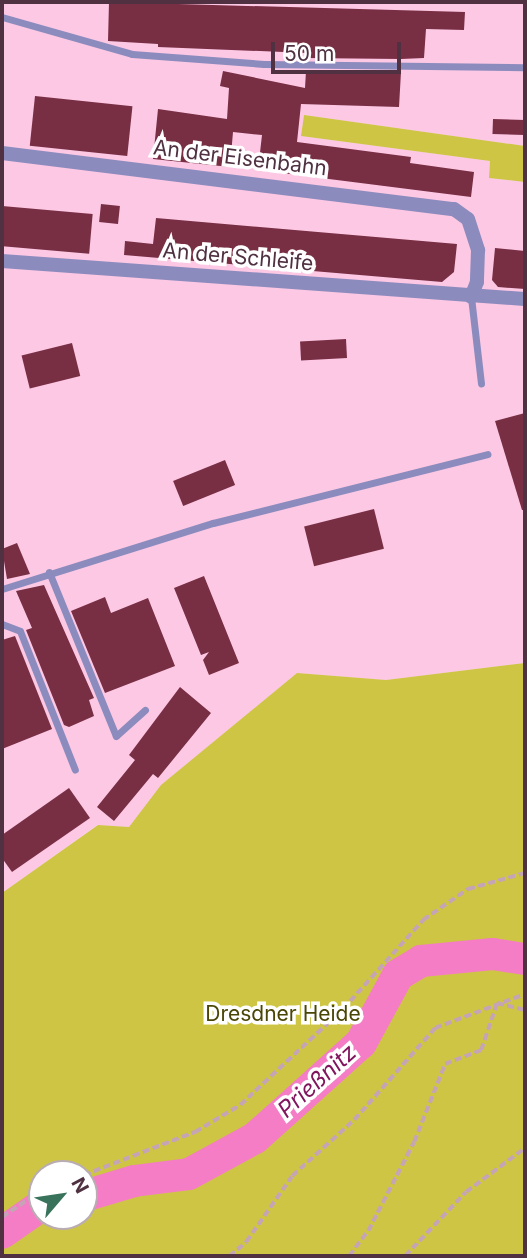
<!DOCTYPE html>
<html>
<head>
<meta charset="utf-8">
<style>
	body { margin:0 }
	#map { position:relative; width:527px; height:1258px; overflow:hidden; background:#f8d7e8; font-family:Inter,sans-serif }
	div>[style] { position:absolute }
	.built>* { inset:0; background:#fcc8e4 }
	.green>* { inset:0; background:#cec545 }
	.river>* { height:32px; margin:-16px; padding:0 16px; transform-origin:16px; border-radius:16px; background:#f57dc5 }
	.building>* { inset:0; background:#782e43; transform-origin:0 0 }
	.path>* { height:3.5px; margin-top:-1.75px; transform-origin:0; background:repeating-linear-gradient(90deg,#c5a4b5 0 7px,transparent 0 10.5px) }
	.service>* { height:7px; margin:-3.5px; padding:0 3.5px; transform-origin:3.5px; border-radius:3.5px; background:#8c8bbe }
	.minor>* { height:14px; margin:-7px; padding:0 7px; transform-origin:7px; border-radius:7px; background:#8c8bbe }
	span { translate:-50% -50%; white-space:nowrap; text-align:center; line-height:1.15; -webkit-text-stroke:7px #fff; paint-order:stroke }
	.street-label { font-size:21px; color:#503142 }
	.park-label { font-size:21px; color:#4a4605 }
	.water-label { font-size:23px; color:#81155e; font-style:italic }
	.frame { position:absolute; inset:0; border:4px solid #503142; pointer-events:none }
	.north { position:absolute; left:28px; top:1160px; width:70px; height:70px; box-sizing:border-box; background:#fff; border:2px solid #b9adb3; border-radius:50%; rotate:61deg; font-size:19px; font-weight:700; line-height:28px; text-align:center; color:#503142 }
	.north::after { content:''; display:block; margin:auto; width:24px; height:32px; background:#3a735c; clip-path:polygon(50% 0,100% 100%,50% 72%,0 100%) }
	.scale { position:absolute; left:271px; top:42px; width:130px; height:32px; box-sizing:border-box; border:4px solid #503142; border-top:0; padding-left:9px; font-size:21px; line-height:24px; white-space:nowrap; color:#503142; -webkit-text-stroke:5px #fff; paint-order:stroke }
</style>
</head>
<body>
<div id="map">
	<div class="built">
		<div style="clip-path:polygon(2px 2px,525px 2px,525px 146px,304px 115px,301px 136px,490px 161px,489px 178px,525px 182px,525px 663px,386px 680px,297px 673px,161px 785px,129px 827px,97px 825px,2px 893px)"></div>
	</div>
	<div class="green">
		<div style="clip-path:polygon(304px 115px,525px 146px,525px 182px,489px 178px,490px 161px,301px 136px)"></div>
		<div style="clip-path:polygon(evenodd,525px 663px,525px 1256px,2px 1256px,2px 893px,98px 825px,129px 827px,161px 785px,297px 673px,386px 680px,525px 663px,42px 1174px,84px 1174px,84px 1216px,42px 1216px,42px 1174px)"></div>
	</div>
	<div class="river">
		<div style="left:84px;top:1196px;width:52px;rotate:-16.7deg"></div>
		<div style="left:134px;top:1181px;width:55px;rotate:-7.3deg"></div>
		<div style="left:189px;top:1174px;width:75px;rotate:-28.6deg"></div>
		<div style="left:255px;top:1138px;width:142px;rotate:-41.9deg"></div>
		<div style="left:361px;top:1043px;width:77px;rotate:-61.4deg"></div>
		<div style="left:398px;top:975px;width:27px;rotate:-31deg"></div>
		<div style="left:421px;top:961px;width:72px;rotate:-5.6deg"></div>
		<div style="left:493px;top:954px;width:32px;rotate:9deg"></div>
		<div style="left:2px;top:1233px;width:49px;rotate:-35deg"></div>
	</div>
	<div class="building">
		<div style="clip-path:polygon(109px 2px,465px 12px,464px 30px,426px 29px,424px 58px,401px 59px,306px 58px,307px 53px,158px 47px,158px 44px,108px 41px)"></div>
		<div style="clip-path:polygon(223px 71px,305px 88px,306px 71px,401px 72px,399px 107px,301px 104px,297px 142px,411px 157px,410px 163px,474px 172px,471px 197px,258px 170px,262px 135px,233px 132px,230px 167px,153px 159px,158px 109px,227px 119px,229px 88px,220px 86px)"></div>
		<div style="left:35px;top:96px;width:98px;height:50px;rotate:6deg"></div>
		<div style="left:493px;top:119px;width:32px;height:15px;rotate:2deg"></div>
		<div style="left:101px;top:204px;width:19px;height:18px;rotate:6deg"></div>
		<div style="left:2px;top:206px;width:91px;height:40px;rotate:5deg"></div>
		<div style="clip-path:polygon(156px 218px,457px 244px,454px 272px,442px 282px,124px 255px,125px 241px,153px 244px)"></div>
		<div style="clip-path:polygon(495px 248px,525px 251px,525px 289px,498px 287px,492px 280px)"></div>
		<div style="left:346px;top:339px;width:19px;height:46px;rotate:87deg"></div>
		<div style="left:72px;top:343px;width:34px;height:52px;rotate:76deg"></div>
		<div style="clip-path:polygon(525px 413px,525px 510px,522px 510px,495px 421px)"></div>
		<div style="left:225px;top:460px;width:27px;height:56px;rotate:68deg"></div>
		<div style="left:374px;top:509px;width:41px;height:72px;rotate:76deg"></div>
		<div style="clip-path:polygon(17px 543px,30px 574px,7px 579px,2px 549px)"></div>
		<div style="clip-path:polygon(204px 576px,239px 663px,209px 675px,203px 660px,209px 652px,201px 655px,174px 588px)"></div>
		<div style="clip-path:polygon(44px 585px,94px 698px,89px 700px,94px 716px,69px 727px,64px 725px,26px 630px,32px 628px,16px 591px)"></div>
		<div style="clip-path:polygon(105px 597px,111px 613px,148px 598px,175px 666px,105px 693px,71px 611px)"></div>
		<div style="clip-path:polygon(15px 636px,52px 729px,2px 749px,2px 640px)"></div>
		<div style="clip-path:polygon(180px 687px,211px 713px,158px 778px,153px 774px,114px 821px,97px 807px,135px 760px,129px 755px)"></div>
		<div style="clip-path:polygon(69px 788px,90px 818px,12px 872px,2px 858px,2px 835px)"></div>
	</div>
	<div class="path">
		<div style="left:497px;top:1003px;width:29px;rotate:14deg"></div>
		<div style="left:84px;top:1175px;width:119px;rotate:-21.2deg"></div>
		<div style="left:195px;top:1132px;width:52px;rotate:-31deg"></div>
		<div style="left:240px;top:1105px;width:141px;rotate:-43deg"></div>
		<div style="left:343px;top:1009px;width:120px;rotate:-48deg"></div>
		<div style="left:423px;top:920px;width:55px;rotate:-34.6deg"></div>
		<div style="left:468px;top:889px;width:59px;rotate:-15.7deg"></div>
		<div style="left:2px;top:1217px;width:48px;rotate:-34deg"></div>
		<div style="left:229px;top:1256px;width:22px;rotate:-39deg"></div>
		<div style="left:246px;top:1242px;width:80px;rotate:-55.1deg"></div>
		<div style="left:292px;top:1176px;width:84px;rotate:-42.1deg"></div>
		<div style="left:354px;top:1120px;width:123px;rotate:-48.6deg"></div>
		<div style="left:435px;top:1028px;width:96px;rotate:-20.7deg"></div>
		<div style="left:349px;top:1256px;width:31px;rotate:-53deg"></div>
		<div style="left:368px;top:1231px;width:100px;rotate:-62.7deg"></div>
		<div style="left:414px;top:1142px;width:84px;rotate:-68.3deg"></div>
		<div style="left:445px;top:1064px;width:39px;rotate:-21deg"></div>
		<div style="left:481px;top:1050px;width:50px;rotate:-71.2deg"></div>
		<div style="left:405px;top:1256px;width:88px;rotate:-46.4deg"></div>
		<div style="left:466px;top:1192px;width:74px;rotate:-36.7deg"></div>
	</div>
	<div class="service">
		<div style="left:2px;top:17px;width:135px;rotate:15.9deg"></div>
		<div style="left:132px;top:54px;width:132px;rotate:4.3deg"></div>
		<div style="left:264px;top:64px;width:261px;rotate:0.7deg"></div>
		<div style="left:471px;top:297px;width:87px;rotate:83.4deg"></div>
		<div style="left:49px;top:572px;width:177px;rotate:67.8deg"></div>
		<div style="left:116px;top:736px;width:39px;rotate:-42deg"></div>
		<div style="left:2px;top:589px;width:221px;rotate:-17.4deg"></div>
		<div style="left:213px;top:523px;width:283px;rotate:-14.1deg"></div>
		<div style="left:2px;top:624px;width:19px;rotate:21deg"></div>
		<div style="left:20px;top:631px;width:149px;rotate:68.4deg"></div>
	</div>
	<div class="minor">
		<div style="left:2px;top:153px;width:455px;rotate:7.1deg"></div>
		<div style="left:454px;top:209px;width:17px;rotate:36deg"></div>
		<div style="left:468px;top:219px;width:33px;rotate:72deg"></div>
		<div style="left:478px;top:250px;width:32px;rotate:92deg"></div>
		<div style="left:477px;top:282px;width:16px;rotate:112deg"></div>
		<div style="left:2px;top:261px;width:524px;rotate:4.16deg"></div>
	</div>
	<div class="street-label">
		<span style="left:240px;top:158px;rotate:7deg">An der Eisenbahn</span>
		<span style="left:238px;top:257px;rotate:5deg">An der Schleife</span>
	</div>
	<div class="park-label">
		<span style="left:283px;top:1014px">Dresdner Heide</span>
	</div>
	<div class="water-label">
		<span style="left:317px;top:1081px;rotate:-42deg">Prießnitz</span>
	</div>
	<div class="frame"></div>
	<div class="north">N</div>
	<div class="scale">50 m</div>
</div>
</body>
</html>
